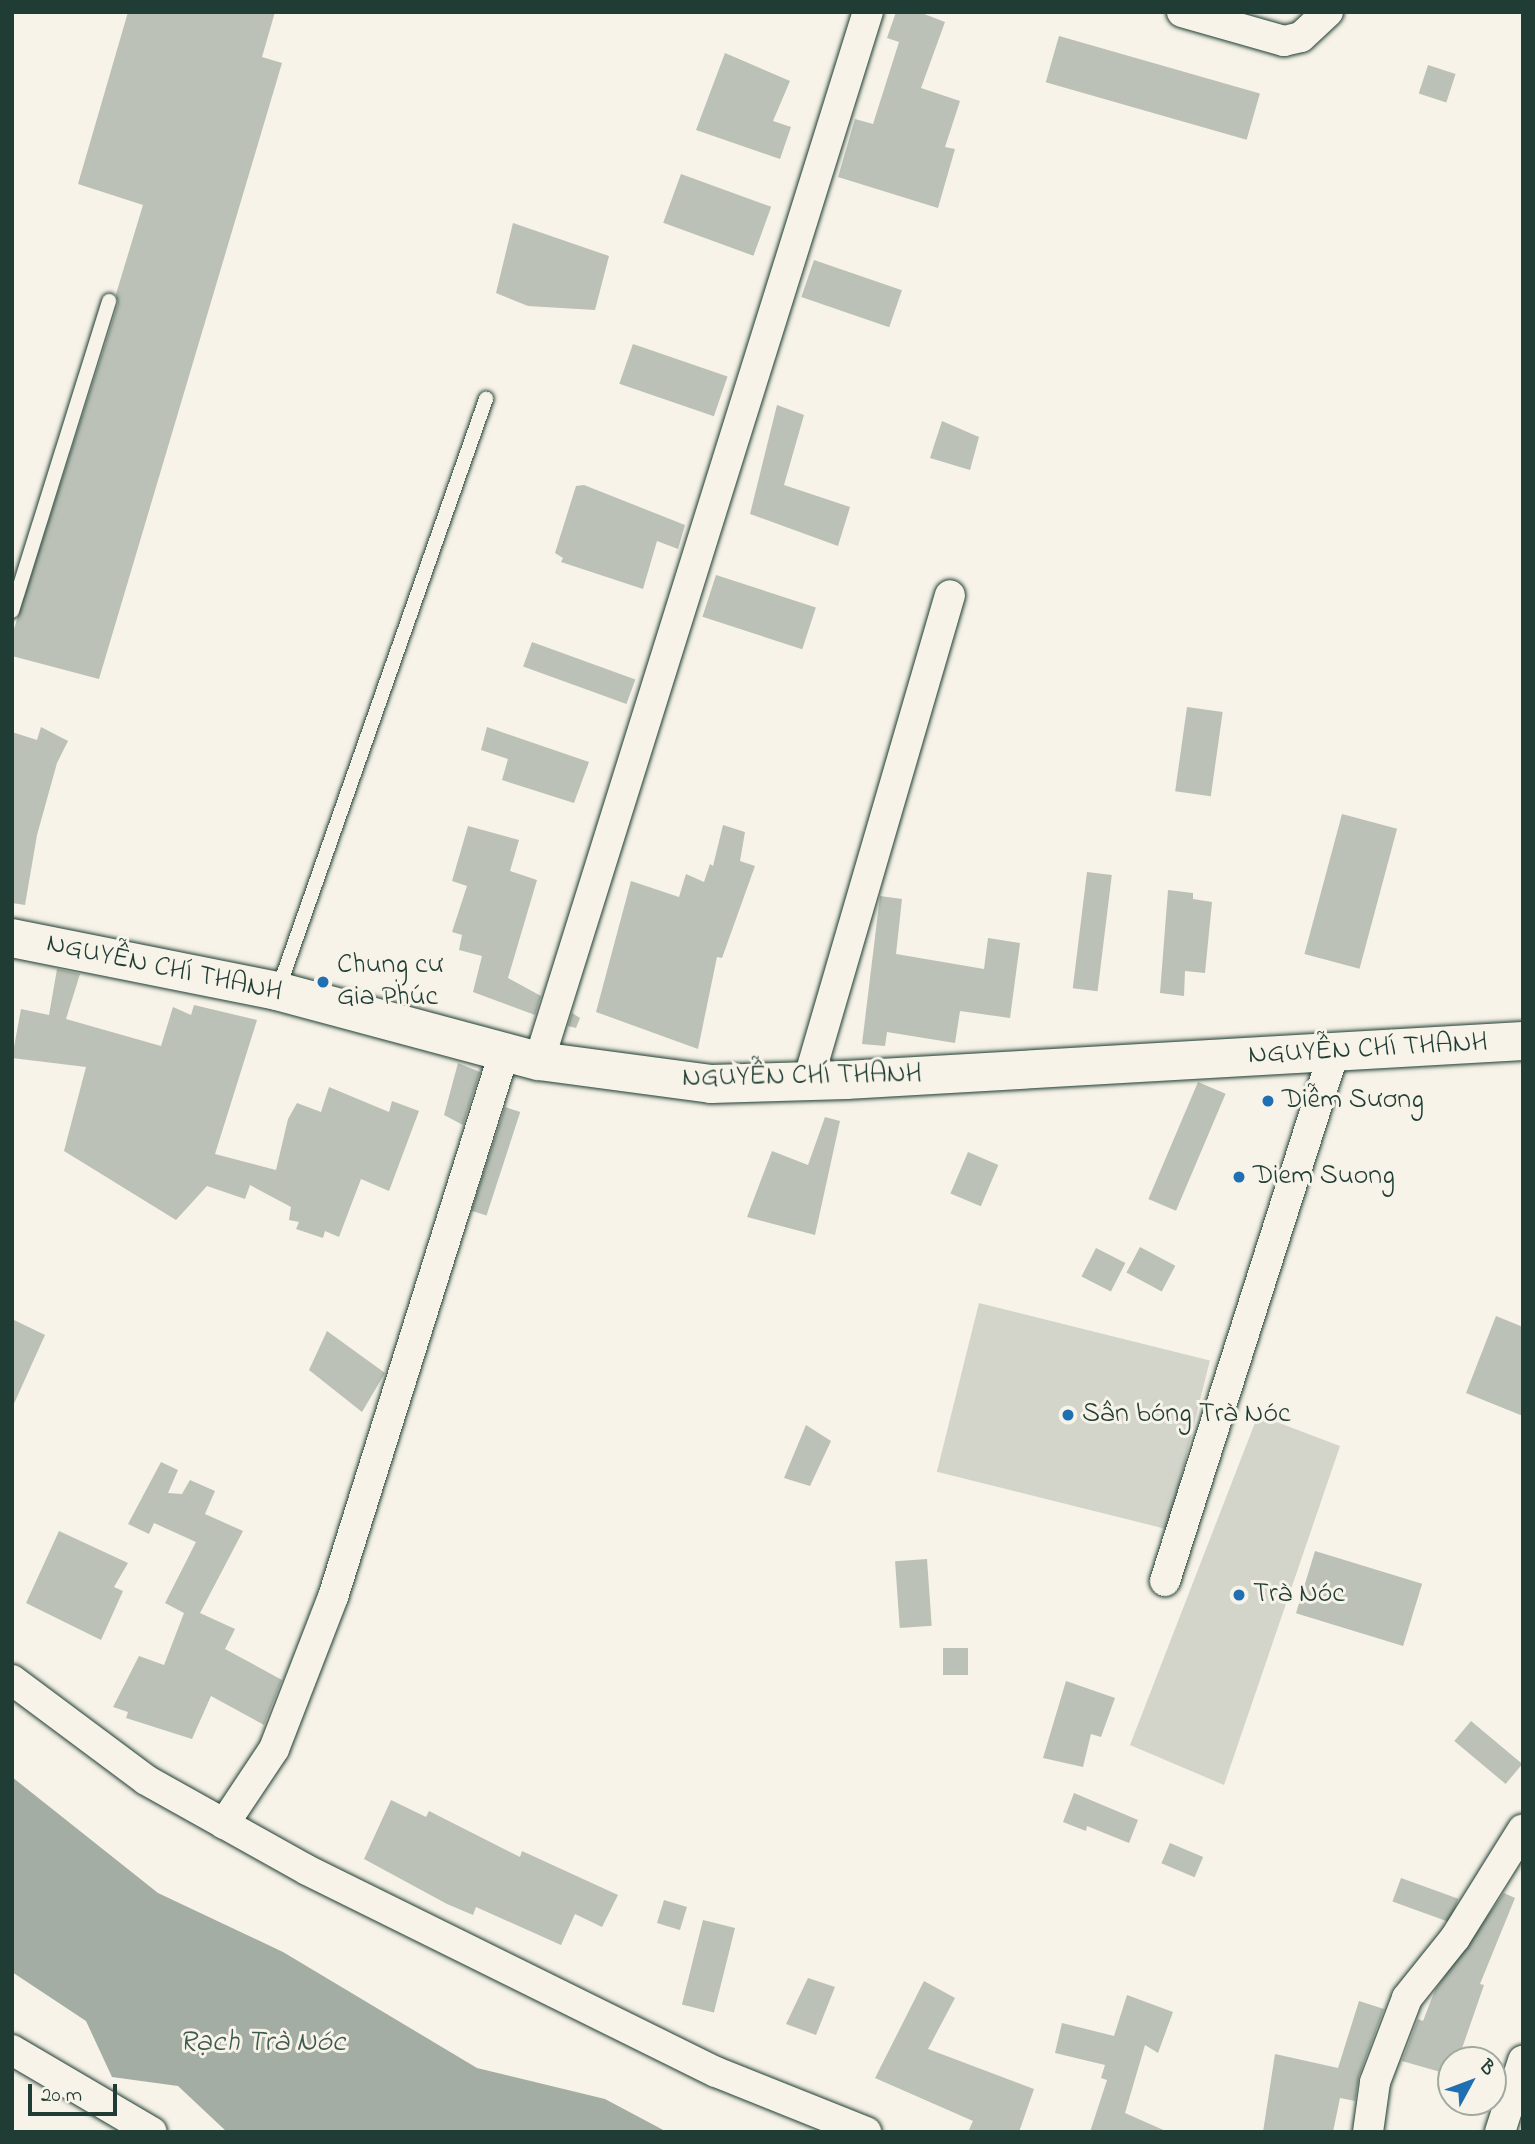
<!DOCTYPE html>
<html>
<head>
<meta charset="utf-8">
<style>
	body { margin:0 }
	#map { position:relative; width:1535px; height:2144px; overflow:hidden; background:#f7f3e8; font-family:"Indie Flower",sans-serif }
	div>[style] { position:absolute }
	.green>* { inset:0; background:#d3d5ca; transform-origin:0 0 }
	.water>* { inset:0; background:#a4ada3 }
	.building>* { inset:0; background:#bbc1b6; transform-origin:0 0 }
	.roads { filter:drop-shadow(0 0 2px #1f3d34) drop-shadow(0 0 2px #1f3d34) }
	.lane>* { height:14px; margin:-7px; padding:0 7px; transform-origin:7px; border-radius:7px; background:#f7f3e8 }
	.street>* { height:30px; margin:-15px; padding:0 15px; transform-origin:15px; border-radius:15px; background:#f7f3e8 }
	.secondary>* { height:38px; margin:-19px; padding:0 19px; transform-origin:19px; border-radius:19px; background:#f7f3e8 }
	.dots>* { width:19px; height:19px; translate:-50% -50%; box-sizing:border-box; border:4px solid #f7f3e8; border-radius:50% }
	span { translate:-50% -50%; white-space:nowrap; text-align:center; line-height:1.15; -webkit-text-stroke:6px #f7f3e8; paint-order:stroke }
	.poi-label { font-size:28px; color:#1f3d34 }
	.left { translate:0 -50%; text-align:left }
	.street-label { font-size:28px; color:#1f3d34 }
	.water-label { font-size:30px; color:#405950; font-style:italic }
	.frame { position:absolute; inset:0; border:14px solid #1f3d34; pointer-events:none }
	.north { position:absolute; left:1437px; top:2046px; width:70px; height:70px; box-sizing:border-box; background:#f7f3e8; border:2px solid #a1aaa0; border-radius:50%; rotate:49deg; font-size:19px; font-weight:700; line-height:28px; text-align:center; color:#1f3d34 }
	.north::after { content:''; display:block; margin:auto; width:24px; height:32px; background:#1f6fb2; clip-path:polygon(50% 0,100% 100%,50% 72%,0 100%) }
	.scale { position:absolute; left:28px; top:2084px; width:89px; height:32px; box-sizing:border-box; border:4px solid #1f3d34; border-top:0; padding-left:9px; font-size:21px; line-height:24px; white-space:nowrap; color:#1f3d34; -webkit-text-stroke:5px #f7f3e8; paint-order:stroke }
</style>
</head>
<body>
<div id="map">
	<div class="green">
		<div style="left:979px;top:1303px;width:238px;height:174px;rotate:14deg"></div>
		<div style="clip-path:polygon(1258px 1415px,1340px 1446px,1224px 1785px,1130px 1745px)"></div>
	</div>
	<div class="water">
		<div style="clip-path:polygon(12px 1777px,158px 1893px,283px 1952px,477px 2068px,605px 2099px,667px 2132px,227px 2132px,178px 2086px,112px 2077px,86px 2021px,12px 1972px)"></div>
	</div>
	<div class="building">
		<div style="clip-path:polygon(128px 12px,275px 12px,262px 57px,282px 63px,99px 679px,12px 656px,12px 635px,118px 304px,116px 294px,143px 205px,78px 184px)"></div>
		<div style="clip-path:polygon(896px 12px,919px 12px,945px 22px,921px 88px,960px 101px,945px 147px,955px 149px,938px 208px,838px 177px,855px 119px,873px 124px,899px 42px,887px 38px)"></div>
		<div style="left:1059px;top:36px;width:209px;height:48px;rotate:16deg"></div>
		<div style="clip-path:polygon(725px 53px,790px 81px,773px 121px,791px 127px,780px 159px,696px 130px)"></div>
		<div style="left:1428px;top:65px;width:29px;height:30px;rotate:18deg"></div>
		<div style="left:681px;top:174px;width:96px;height:52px;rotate:20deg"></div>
		<div style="clip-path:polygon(513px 223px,609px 256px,595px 310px,528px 306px,496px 293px)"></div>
		<div style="left:814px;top:260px;width:93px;height:39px;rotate:19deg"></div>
		<div style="left:633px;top:344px;width:100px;height:42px;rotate:19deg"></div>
		<div style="clip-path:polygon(777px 405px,804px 415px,784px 485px,850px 507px,838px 546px,750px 514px)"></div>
		<div style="clip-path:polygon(942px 421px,979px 437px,970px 470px,930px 458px)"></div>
		<div style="clip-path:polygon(584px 485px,685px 525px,678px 549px,657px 541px,643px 589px,561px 562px,563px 558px,555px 553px,576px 486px)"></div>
		<div style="left:716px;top:575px;width:105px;height:44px;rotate:18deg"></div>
		<div style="left:532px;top:642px;width:110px;height:26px;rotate:20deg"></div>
		<div style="left:1187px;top:707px;width:36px;height:85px;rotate:8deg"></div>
		<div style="clip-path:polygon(41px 727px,68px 741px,57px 763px,37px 835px,25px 905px,12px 903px,12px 732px,37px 740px)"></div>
		<div style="clip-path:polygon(487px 727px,589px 762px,574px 803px,502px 780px,508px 759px,481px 750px)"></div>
		<div style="left:1342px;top:814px;width:57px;height:145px;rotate:15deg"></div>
		<div style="clip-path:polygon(723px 825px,745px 832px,740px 861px,755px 866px,722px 958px,717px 957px,698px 1049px,596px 1012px,631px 881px,679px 897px,686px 874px,704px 882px,710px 864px,713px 866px)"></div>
		<div style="clip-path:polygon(468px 826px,519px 840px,510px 871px,537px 880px,508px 978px,541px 996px,535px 1015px,473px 992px,482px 956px,459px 950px,462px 935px,452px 932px,467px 886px,452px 881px)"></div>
		<div style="left:1087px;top:872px;width:25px;height:117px;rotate:7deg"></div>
		<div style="clip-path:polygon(1168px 890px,1193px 893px,1193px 899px,1212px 902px,1205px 973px,1185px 971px,1184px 996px,1160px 993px)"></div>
		<div style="clip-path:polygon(880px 896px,902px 899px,896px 954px,984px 969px,988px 938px,1020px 943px,1010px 1018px,960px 1011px,955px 1043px,887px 1032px,885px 1046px,862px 1044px)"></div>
		<div style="clip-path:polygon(57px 969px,80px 974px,66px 1019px,161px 1046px,173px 1007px,191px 1015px,194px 1005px,257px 1020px,215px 1154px,276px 1170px,288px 1119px,297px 1103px,321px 1112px,329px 1087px,389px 1112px,392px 1101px,419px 1111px,389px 1191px,361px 1179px,339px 1237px,325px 1231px,323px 1238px,296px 1229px,299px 1222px,289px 1220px,291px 1207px,250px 1185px,245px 1199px,207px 1186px,176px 1220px,64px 1151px,86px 1067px,12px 1058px,21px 1009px,49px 1015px)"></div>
		<div style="clip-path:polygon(572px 1013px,580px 1018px,576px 1028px,568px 1026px)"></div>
		<div style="clip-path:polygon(458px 1063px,480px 1072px,463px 1125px,444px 1115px)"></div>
		<div style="left:1198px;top:1082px;width:30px;height:127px;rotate:23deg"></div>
		<div style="left:505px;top:1107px;width:16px;height:109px;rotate:18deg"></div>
		<div style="clip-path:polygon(825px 1117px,840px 1121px,815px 1235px,747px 1217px,772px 1151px,808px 1165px)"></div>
		<div style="left:968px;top:1152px;width:33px;height:45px;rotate:23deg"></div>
		<div style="left:1140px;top:1247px;width:40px;height:29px;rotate:28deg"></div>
		<div style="left:1096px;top:1248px;width:33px;height:32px;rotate:27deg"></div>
		<div style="clip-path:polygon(1496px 1316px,1523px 1327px,1523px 1416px,1466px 1393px)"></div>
		<div style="clip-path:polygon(12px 1319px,45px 1335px,12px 1408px)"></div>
		<div style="clip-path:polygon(327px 1331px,385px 1373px,362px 1412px,309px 1370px)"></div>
		<div style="clip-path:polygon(806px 1425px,831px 1441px,810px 1486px,784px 1478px)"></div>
		<div style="clip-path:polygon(161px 1462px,178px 1470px,168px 1493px,182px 1494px,190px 1480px,215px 1491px,205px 1514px,243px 1531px,200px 1613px,235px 1629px,225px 1649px,282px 1680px,264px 1725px,211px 1696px,192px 1739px,126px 1718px,128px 1712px,113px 1707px,139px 1656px,164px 1665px,184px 1613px,165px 1603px,196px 1542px,154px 1523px,149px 1534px,128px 1524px)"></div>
		<div style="clip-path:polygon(59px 1531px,128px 1563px,114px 1587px,123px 1591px,101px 1640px,26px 1603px)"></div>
		<div style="left:1315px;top:1551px;width:112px;height:65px;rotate:17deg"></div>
		<div style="left:927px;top:1559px;width:67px;height:32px;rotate:86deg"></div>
		<div style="left:943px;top:1648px;width:25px;height:27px"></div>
		<div style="clip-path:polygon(1066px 1681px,1115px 1698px,1101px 1737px,1091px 1734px,1083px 1767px,1043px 1758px)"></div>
		<div style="left:1471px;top:1721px;width:67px;height:26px;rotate:40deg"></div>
		<div style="clip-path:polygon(1074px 1793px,1138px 1820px,1129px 1843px,1087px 1826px,1086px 1831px,1063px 1822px)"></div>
		<div style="clip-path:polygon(391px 1800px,426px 1817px,429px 1811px,520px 1857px,522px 1851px,618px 1895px,602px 1927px,575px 1914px,561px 1945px,476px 1907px,473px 1915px,447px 1904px,364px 1859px)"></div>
		<div style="left:1170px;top:1843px;width:36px;height:22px;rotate:23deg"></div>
		<div style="left:1401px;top:1878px;width:61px;height:25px;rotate:20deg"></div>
		<div style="clip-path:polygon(1504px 1893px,1515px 1898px,1480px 1984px,1484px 1985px,1458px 2060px,1451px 2060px,1451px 2075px,1402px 2061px,1418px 2019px,1423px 2021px,1435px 1990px)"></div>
		<div style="left:664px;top:1900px;width:24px;height:24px;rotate:17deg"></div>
		<div style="left:703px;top:1920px;width:33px;height:87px;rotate:14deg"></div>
		<div style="clip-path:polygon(808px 1978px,835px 1987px,816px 2035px,786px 2024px)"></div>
		<div style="clip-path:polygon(924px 1981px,955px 1998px,928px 2049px,1034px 2089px,1019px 2132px,968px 2132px,973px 2121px,875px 2078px)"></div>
		<div style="clip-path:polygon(1127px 1995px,1173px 2012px,1158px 2053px,1145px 2045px,1125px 2113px,1168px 2132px,1090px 2132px,1107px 2080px,1101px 2078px,1105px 2065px,1055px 2053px,1062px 2023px,1114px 2036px)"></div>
		<div style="clip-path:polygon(1359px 2001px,1384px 2009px,1359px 2076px,1355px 2101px,1340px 2098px,1333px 2132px,1263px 2132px,1275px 2054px,1338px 2068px)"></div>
	</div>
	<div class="roads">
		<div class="lane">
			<div style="left:12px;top:611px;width:325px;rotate:-72.6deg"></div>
			<div style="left:278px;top:990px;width:627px;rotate:-70.61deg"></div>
		</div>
		<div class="street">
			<div style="left:1182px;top:12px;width:106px;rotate:15.9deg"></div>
			<div style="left:1284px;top:41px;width:17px;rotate:-13deg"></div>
			<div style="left:1301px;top:37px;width:37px;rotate:-43deg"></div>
			<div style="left:539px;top:1061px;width:1099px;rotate:-72.59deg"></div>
			<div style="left:808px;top:1081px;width:506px;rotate:-73.71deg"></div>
			<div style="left:1165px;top:1581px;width:555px;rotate:-72.28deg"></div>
			<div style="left:12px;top:1680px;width:167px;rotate:36.7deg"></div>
			<div style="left:146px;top:1780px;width:184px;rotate:29.2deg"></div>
			<div style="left:307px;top:1870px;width:456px;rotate:26.3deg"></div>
			<div style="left:716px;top:2072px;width:162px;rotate:21.8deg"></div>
			<div style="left:224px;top:1824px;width:90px;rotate:-56.3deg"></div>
			<div style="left:274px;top:1749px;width:163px;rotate:-68.8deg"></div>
			<div style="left:333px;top:1597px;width:570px;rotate:-72.55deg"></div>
			<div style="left:12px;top:2050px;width:162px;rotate:30.4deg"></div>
			<div style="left:1368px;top:2132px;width:50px;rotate:-82deg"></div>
			<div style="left:1375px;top:2082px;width:90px;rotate:-69.1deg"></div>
			<div style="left:1407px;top:1998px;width:77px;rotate:-51.3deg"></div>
			<div style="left:1455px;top:1938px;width:128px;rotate:-58deg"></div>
			<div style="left:1500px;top:2132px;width:75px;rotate:-72.1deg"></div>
		</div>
		<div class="secondary">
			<div style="left:12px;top:938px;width:270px;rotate:11.3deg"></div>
			<div style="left:277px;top:991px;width:271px;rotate:15deg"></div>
			<div style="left:539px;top:1061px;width:174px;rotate:7.6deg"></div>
			<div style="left:711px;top:1084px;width:135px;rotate:-1.7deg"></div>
			<div style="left:846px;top:1080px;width:678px;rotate:-3.3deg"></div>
		</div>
	</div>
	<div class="dots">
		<div style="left:323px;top:982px;background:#1f6fb2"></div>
		<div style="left:1268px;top:1101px;background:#1f6fb2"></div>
		<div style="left:1239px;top:1177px;background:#1f6fb2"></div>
		<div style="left:1068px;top:1415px;background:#1f6fb2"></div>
		<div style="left:1239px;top:1595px;background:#1f6fb2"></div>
	</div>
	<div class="poi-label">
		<span class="left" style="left:337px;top:982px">Chung cư<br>Gia Phúc</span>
		<span class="left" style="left:1282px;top:1101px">Diễm Sương</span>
		<span class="left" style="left:1253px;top:1177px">Diem Suong</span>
		<span class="left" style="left:1082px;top:1415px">Sân bóng Trà Nóc</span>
		<span class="left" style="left:1253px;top:1595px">Trà Nóc</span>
	</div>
	<div class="street-label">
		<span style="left:164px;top:969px;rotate:12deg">NGUYỄN CHÍ THANH</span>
		<span style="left:1368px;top:1050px;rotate:-3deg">NGUYỄN CHÍ THANH</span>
		<span style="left:802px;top:1077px;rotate:-1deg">NGUYỄN CHÍ THANH</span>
	</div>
	<div class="water-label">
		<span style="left:262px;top:2043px">Rạch Trà Nóc</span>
	</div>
	<div class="frame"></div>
	<div class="north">B</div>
	<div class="scale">20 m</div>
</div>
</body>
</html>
